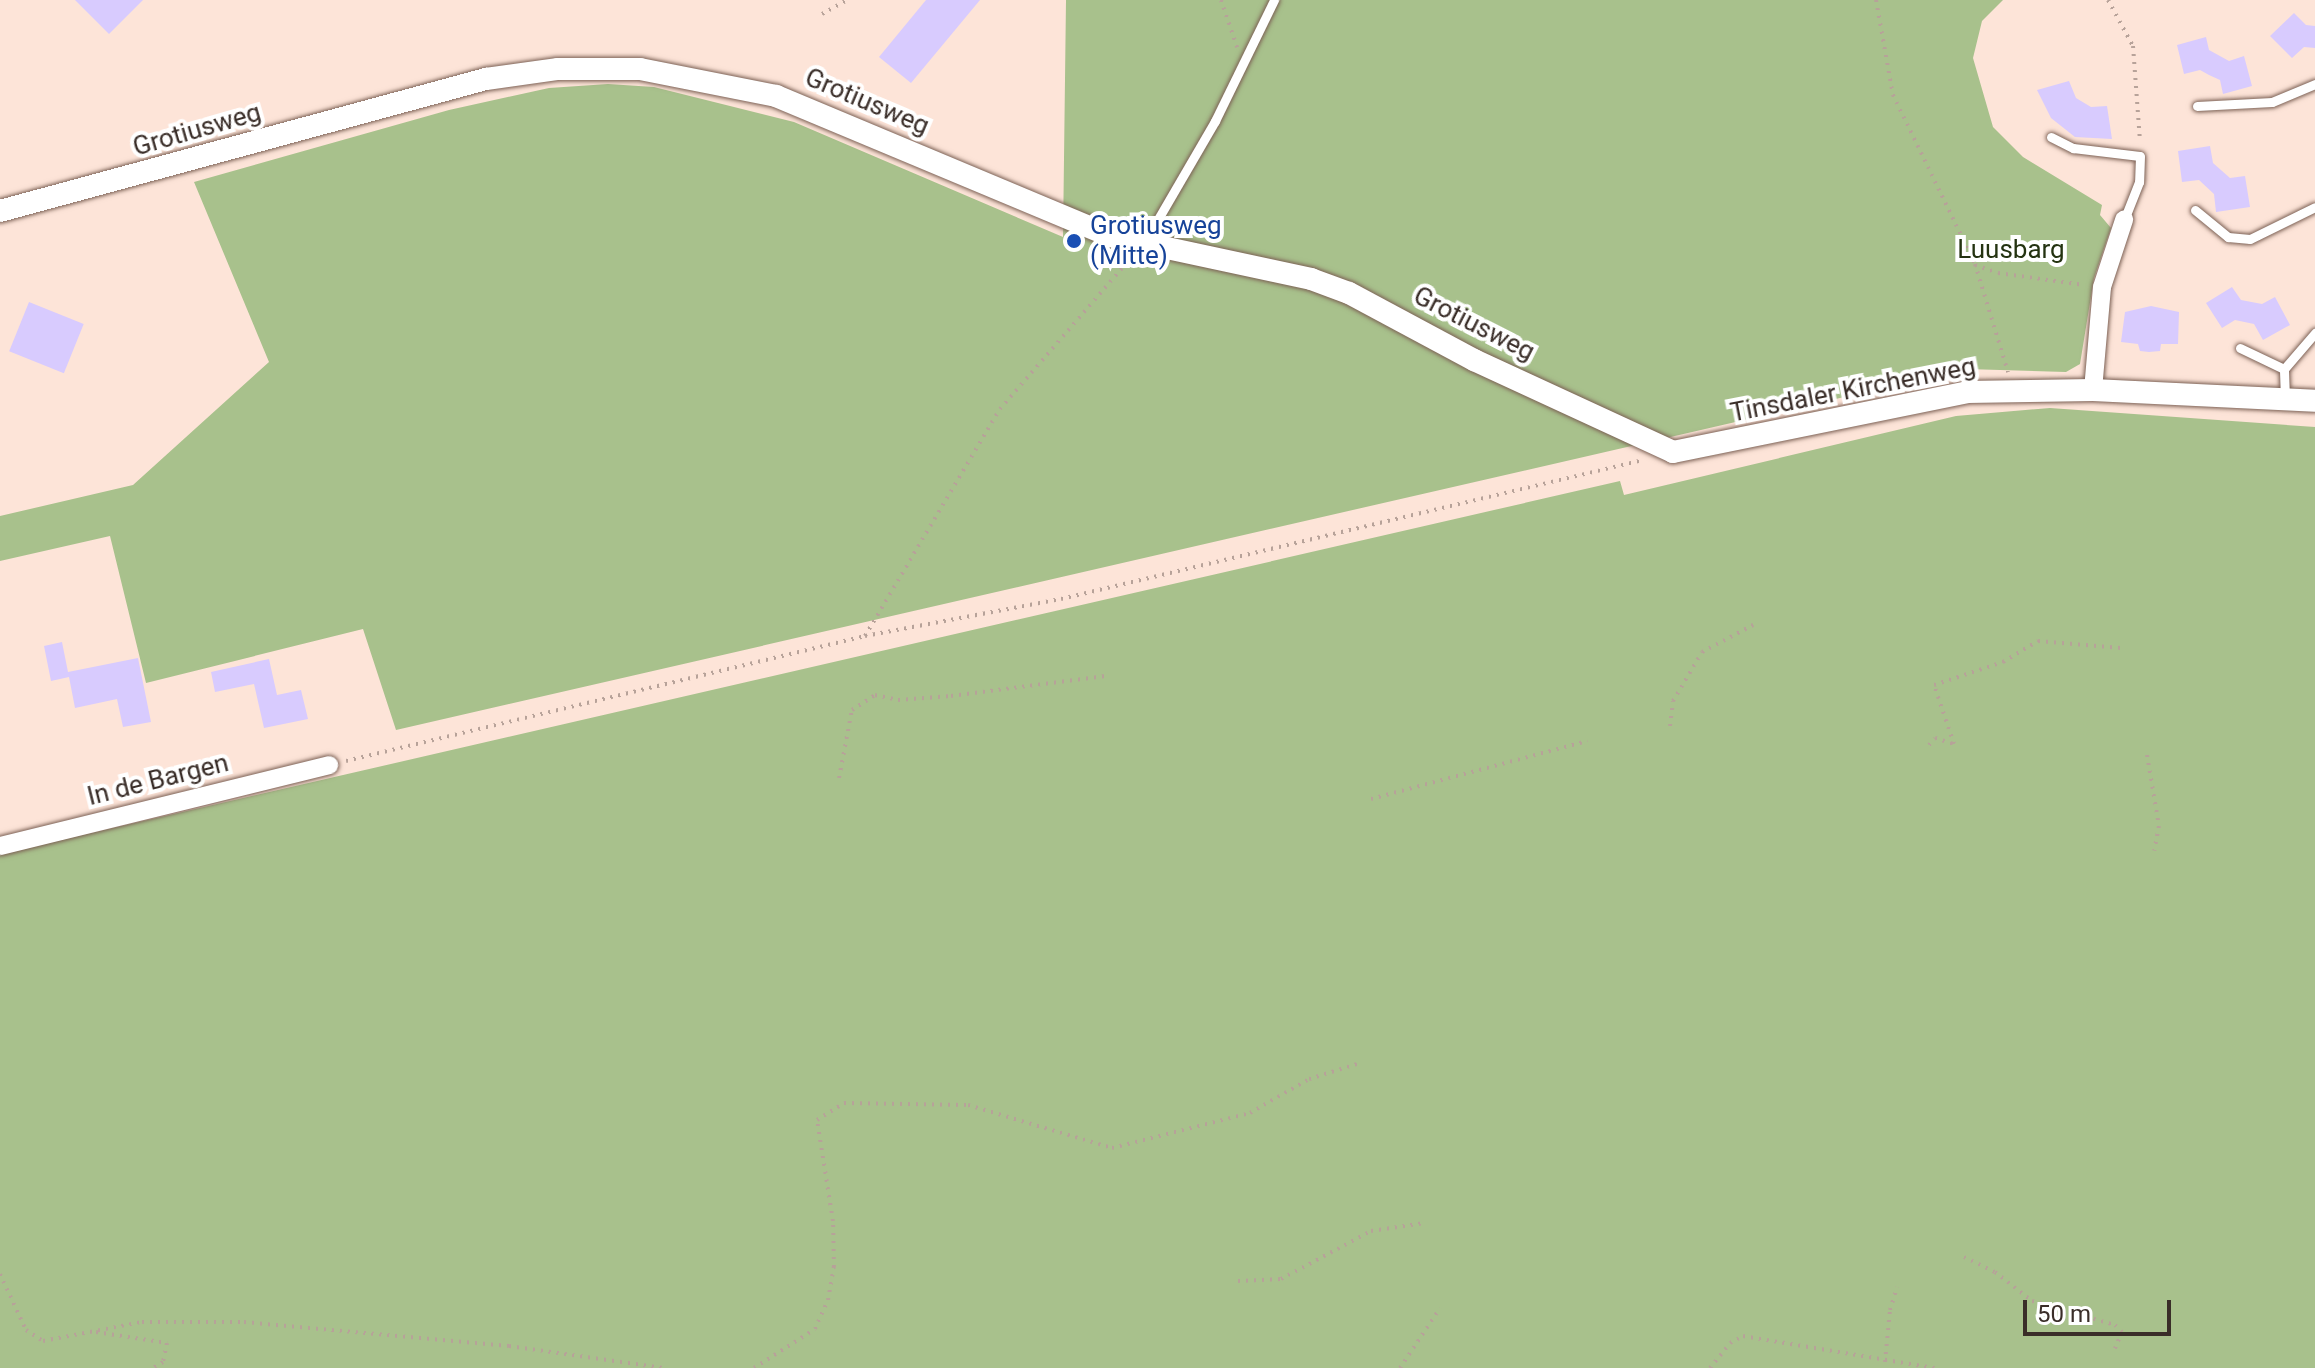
<!DOCTYPE html>
<html>
<head>
<meta charset="utf-8">
<style>
	body { margin:0 }
	#map { position:relative; width:2315px; height:1368px; overflow:hidden; background:#fde4d8; font-family:Roboto,sans-serif }
	div>[style] { position:absolute }
	.green>* { inset:0; background:#a8c18c }
	.building>* { inset:0; background:#d8cbfe; transform-origin:0 0 }
	.path>* { height:4px; margin-top:-2px; transform-origin:0; background:repeating-linear-gradient(90deg,#b7a299 0 2px,transparent 0 8px) }
	.roads { filter:drop-shadow(0 0 2px #7c6155) drop-shadow(0 0 2px #7c6155) }
	.service>* { height:9px; margin:-4.5px; padding:0 4.5px; transform-origin:4.5px; border-radius:4.5px; background:#fff }
	.minor>* { height:18px; margin:-9px; padding:0 9px; transform-origin:9px; border-radius:9px; background:#fff }
	.tertiary>* { height:22px; margin:-11px; padding:0 11px; transform-origin:11px; border-radius:11px; background:#fff }
	.dots>* { width:22px; height:22px; translate:-50% -50%; box-sizing:border-box; border:4px solid #fff; border-radius:50% }
	span { translate:-50% -50%; white-space:nowrap; text-align:center; line-height:1.15; -webkit-text-stroke:8px #fff; paint-order:stroke }
	.street-label { font-size:26px; color:#3a2e29 }
	.transit-label { font-size:26px; color:#164399 }
	.left { translate:0 -50%; text-align:left }
	.park-label { font-size:26px; color:#243311 }
	.scale { position:absolute; left:2023px; top:1300px; width:148px; height:36px; box-sizing:border-box; border:4px solid #3a2e29; border-top:0; padding-left:10px; font-size:24px; line-height:28px; white-space:nowrap; color:#3a2e29; -webkit-text-stroke:6px #fff; paint-order:stroke }
</style>
</head>
<body>
<div id="map">
	<div class="green">
		<div style="clip-path:polygon(1066px 0,2003px 0,1982px 21px,1973px 58px,1993px 127px,2023px 157px,2102px 205px,2100px 215px,2111px 228px,2094px 278px,2080px 364px,2066px 372px,1966px 369px,396px 730px,363px 629px,146px 683px,110px 536px,0 561px,0 516px,133px 485px,269px 362px,194px 182px,449px 110px,549px 88px,608px 84px,654px 87px,794px 122px,1063px 237px)"></div>
		<div style="clip-path:polygon(2050px 408px,2315px 427px,2315px 1368px,0 1368px,0 854px,1620px 481px,1624px 495px,1956px 416px)"></div>
	</div>
	<div class="building">
		<div style="clip-path:polygon(75px 0,143px 0,109px 34px)"></div>
		<div style="clip-path:polygon(926px 0,980px 0,911px 83px,879px 57px)"></div>
		<div style="clip-path:polygon(2294px 13px,2306px 25px,2315px 26px,2315px 48px,2304px 47px,2292px 58px,2270px 36px)"></div>
		<div style="clip-path:polygon(2206px 37px,2209px 50px,2229px 61px,2244px 56px,2252px 86px,2223px 94px,2220px 80px,2209px 75px,2200px 70px,2184px 74px,2177px 45px)"></div>
		<div style="clip-path:polygon(2069px 81px,2076px 98px,2091px 107px,2107px 106px,2112px 139px,2075px 137px,2051px 118px,2037px 90px)"></div>
		<div style="clip-path:polygon(2210px 146px,2213px 163px,2230px 178px,2245px 176px,2250px 207px,2216px 212px,2214px 194px,2199px 180px,2182px 182px,2178px 151px)"></div>
		<div style="clip-path:polygon(2232px 287px,2241px 300px,2262px 304px,2275px 297px,2290px 325px,2263px 340px,2254px 324px,2235px 320px,2222px 328px,2206px 303px)"></div>
		<div style="left:29px;top:302px;width:59px;height:53px;rotate:22deg"></div>
		<div style="clip-path:polygon(2151px 306px,2179px 312px,2178px 344px,2161px 344px,2160px 351px,2149px 352px,2140px 351px,2138px 344px,2121px 342px,2125px 312px)"></div>
		<div style="clip-path:polygon(62px 642px,68px 672px,138px 658px,151px 722px,123px 727px,117px 699px,75px 708px,69px 677px,51px 681px,44px 646px)"></div>
		<div style="clip-path:polygon(269px 659px,277px 695px,301px 690px,308px 719px,264px 728px,254px 684px,215px 692px,211px 672px)"></div>
	</div>
	<div class="path">
		<div style="left:1221px;top:0;width:50px;rotate:71.2deg"></div>
		<div style="left:1876px;top:0;width:97px;rotate:79.9deg"></div>
		<div style="left:1893px;top:95px;width:188px;rotate:64.1deg"></div>
		<div style="left:1975px;top:264px;width:113px;rotate:73deg"></div>
		<div style="left:2108px;top:0;width:52px;rotate:61.5deg"></div>
		<div style="left:2133px;top:46px;width:96px;rotate:85.8deg"></div>
		<div style="left:822px;top:14px;width:29px;rotate:-29deg"></div>
		<div style="left:1975px;top:265px;width:24px;rotate:19deg"></div>
		<div style="left:1998px;top:273px;width:87px;rotate:7.9deg"></div>
		<div style="left:865px;top:636px;width:264px;rotate:-59.3deg"></div>
		<div style="left:1000px;top:409px;width:197px;rotate:-49.1deg"></div>
		<div style="left:1670px;top:726px;width:25px;rotate:-83deg"></div>
		<div style="left:1673px;top:701px;width:57px;rotate:-59.4deg"></div>
		<div style="left:1702px;top:652px;width:58px;rotate:-27.9deg"></div>
		<div style="left:1929px;top:745px;width:9px;rotate:-49deg"></div>
		<div style="left:1935px;top:738px;width:20px;rotate:18deg"></div>
		<div style="left:1954px;top:744px;width:62px;rotate:-108.7deg"></div>
		<div style="left:1934px;top:685px;width:73px;rotate:-18.4deg"></div>
		<div style="left:2003px;top:662px;width:41px;rotate:-31deg"></div>
		<div style="left:2038px;top:641px;width:83px;rotate:4.8deg"></div>
		<div style="left:2147px;top:755px;width:72px;rotate:80.4deg"></div>
		<div style="left:2159px;top:826px;width:25px;rotate:101deg"></div>
		<div style="left:346px;top:761px;width:534px;rotate:-13.54deg"></div>
		<div style="left:865px;top:636px;width:199px;rotate:-10.7deg"></div>
		<div style="left:1061px;top:599px;width:598px;rotate:-13.43deg"></div>
		<div style="left:839px;top:778px;width:69px;rotate:-79.2deg"></div>
		<div style="left:852px;top:710px;width:27px;rotate:-33deg"></div>
		<div style="left:875px;top:695px;width:24px;rotate:12deg"></div>
		<div style="left:898px;top:700px;width:53px;rotate:-4.3deg"></div>
		<div style="left:951px;top:696px;width:156px;rotate:-7.4deg"></div>
		<div style="left:1371px;top:799px;width:224px;rotate:-15deg"></div>
		<div style="left:1964px;top:1257px;width:34px;rotate:26deg"></div>
		<div style="left:1995px;top:1272px;width:47px;rotate:38.1deg"></div>
		<div style="left:2032px;top:1301px;width:86px;rotate:16.1deg"></div>
		<div style="left:2115px;top:1325px;width:10px;rotate:45deg"></div>
		<div style="left:2122px;top:1332px;width:21px;rotate:113deg"></div>
		<div style="left:0;top:1274px;width:62px;rotate:65.1deg"></div>
		<div style="left:26px;top:1330px;width:20px;rotate:33deg"></div>
		<div style="left:43px;top:1341px;width:101px;rotate:-10.9deg"></div>
		<div style="left:142px;top:1322px;width:102px"></div>
		<div style="left:244px;top:1322px;width:266px;rotate:5.2deg"></div>
		<div style="left:509px;top:1346px;width:156px;rotate:8.1deg"></div>
		<div style="left:1238px;top:1281px;width:43px;rotate:-2.7deg"></div>
		<div style="left:1281px;top:1279px;width:102px;rotate:-28.1deg"></div>
		<div style="left:1371px;top:1231px;width:54px;rotate:-8.6deg"></div>
		<div style="left:96px;top:1332px;width:72px;rotate:8.8deg"></div>
		<div style="left:167px;top:1343px;width:19px;rotate:102deg"></div>
		<div style="left:163px;top:1362px;width:12px;rotate:149deg"></div>
		<div style="left:1885px;top:1362px;width:52px;rotate:-84.5deg"></div>
		<div style="left:1890px;top:1310px;width:24px;rotate:-73deg"></div>
		<div style="left:754px;top:1368px;width:72px;rotate:-32.6deg"></div>
		<div style="left:815px;top:1329px;width:32px;rotate:-66deg"></div>
		<div style="left:828px;top:1300px;width:34px;rotate:-80deg"></div>
		<div style="left:834px;top:1267px;width:46px;rotate:-91.2deg"></div>
		<div style="left:833px;top:1221px;width:102px;rotate:-99deg"></div>
		<div style="left:817px;top:1120px;width:32px;rotate:-32deg"></div>
		<div style="left:844px;top:1103px;width:124px;rotate:0.9deg"></div>
		<div style="left:968px;top:1105px;width:150px;rotate:16.6deg"></div>
		<div style="left:1112px;top:1148px;width:142px;rotate:-14.2deg"></div>
		<div style="left:1250px;top:1113px;width:68px;rotate:-30deg"></div>
		<div style="left:1309px;top:1079px;width:53px;rotate:-17.4deg"></div>
		<div style="left:1400px;top:1368px;width:72px;rotate:-56.3deg"></div>
		<div style="left:1710px;top:1368px;width:32px;rotate:-51deg"></div>
		<div style="left:1730px;top:1343px;width:15px;rotate:-28deg"></div>
		<div style="left:1743px;top:1336px;width:195px;rotate:9.5deg"></div>
	</div>
	<div class="roads">
		<div class="service">
			<div style="left:2197px;top:106px;width:75px;rotate:-3.1deg"></div>
			<div style="left:2272px;top:102px;width:47px;rotate:-22.7deg"></div>
			<div style="left:2051px;top:137px;width:25px;rotate:27deg"></div>
			<div style="left:2073px;top:148px;width:67px;rotate:6.8deg"></div>
			<div style="left:2140px;top:156px;width:26px;rotate:92deg"></div>
			<div style="left:2139px;top:182px;width:41px;rotate:111.5deg"></div>
			<div style="left:2195px;top:210px;width:43px;rotate:39.3deg"></div>
			<div style="left:2228px;top:237px;width:22px;rotate:5deg"></div>
			<div style="left:2250px;top:239px;width:72px;rotate:-26.2deg"></div>
			<div style="left:1144px;top:243px;width:141px;rotate:-59.8deg"></div>
			<div style="left:1215px;top:121px;width:135px;rotate:-64deg"></div>
			<div style="left:2240px;top:348px;width:49px;rotate:25.5deg"></div>
			<div style="left:2285px;top:399px;width:30px;rotate:-92deg"></div>
			<div style="left:2284px;top:369px;width:48px;rotate:-49.3deg"></div>
		</div>
		<div class="minor">
			<div style="left:2093px;top:390px;width:103px;rotate:-85deg"></div>
			<div style="left:2102px;top:287px;width:71px;rotate:-71.8deg"></div>
			<div style="left:0;top:846px;width:339px;rotate:-13.8deg"></div>
		</div>
		<div class="tertiary">
			<div style="left:0;top:211px;width:504px;rotate:-15.2deg"></div>
			<div style="left:486px;top:79px;width:73px;rotate:-7.9deg"></div>
			<div style="left:558px;top:69px;width:82px"></div>
			<div style="left:640px;top:69px;width:139px;rotate:11.2deg"></div>
			<div style="left:776px;top:96px;width:363px;rotate:22.7deg"></div>
			<div style="left:1111px;top:236px;width:205px;rotate:12.1deg"></div>
			<div style="left:1311px;top:279px;width:40px;rotate:20.2deg"></div>
			<div style="left:1349px;top:293px;width:142px;rotate:28.2deg"></div>
			<div style="left:1474px;top:360px;width:219px;rotate:24.8deg"></div>
			<div style="left:1673px;top:452px;width:300px;rotate:-11.5deg"></div>
			<div style="left:1967px;top:392px;width:126px;rotate:-0.9deg"></div>
			<div style="left:2093px;top:390px;width:222px;rotate:2.8deg"></div>
		</div>
	</div>
	<div class="dots">
		<div style="left:1074px;top:241px;background:#1a4fb4"></div>
	</div>
	<div class="street-label">
		<span style="left:867px;top:102px;rotate:23deg">Grotiusweg</span>
		<span style="left:197px;top:130px;rotate:-16deg">Grotiusweg</span>
		<span style="left:1474px;top:324px;rotate:27deg">Grotiusweg</span>
		<span style="left:1853px;top:390px;rotate:-11deg">Tinsdaler Kirchenweg</span>
		<span style="left:158px;top:780px;rotate:-14deg">In de Bargen</span>
	</div>
	<div class="transit-label">
		<span class="left" style="left:1090px;top:241px">Grotiusweg<br>(Mitte)</span>
	</div>
	<div class="park-label">
		<span style="left:2011px;top:250px">Luusbarg</span>
	</div>
	<div class="scale">50 m</div>
</div>
</body>
</html>
